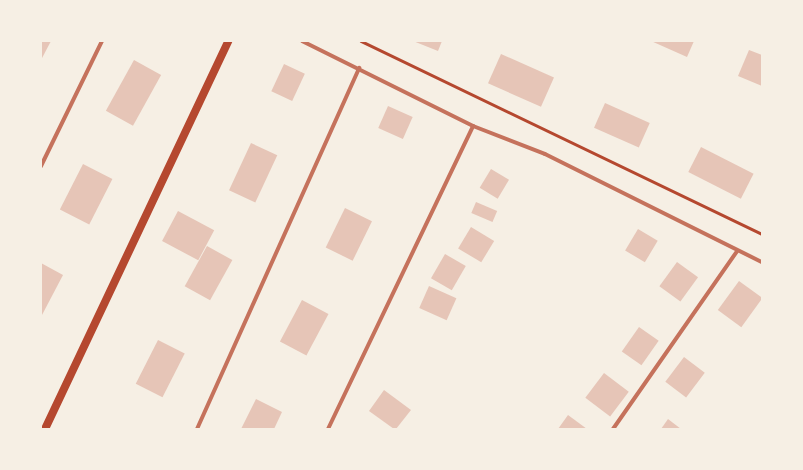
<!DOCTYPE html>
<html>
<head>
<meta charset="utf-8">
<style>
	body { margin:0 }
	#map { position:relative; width:803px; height:470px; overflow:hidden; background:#f6efe4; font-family:Rubik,sans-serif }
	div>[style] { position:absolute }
	.building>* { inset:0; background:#e6c5b7; transform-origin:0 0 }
	.path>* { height:2.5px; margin:-1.25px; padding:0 1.25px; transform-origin:1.25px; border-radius:1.25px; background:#b5482f }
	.minor>* { height:4px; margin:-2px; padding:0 2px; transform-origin:2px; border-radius:2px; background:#c5725c }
	.secondary>* { height:8px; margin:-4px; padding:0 4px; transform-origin:4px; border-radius:4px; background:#b5482f }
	span { translate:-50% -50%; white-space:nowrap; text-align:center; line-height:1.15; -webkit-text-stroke:4px #f6efe4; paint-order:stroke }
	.frame { position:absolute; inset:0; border:42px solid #f6efe4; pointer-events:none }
</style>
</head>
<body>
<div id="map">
	<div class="building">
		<div style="clip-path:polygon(41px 41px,51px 41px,41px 60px)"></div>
		<div style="clip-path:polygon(413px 41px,442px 41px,438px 51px)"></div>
		<div style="clip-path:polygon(651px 41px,694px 41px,687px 57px)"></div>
		<div style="clip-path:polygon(749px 50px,762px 55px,762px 86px,738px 76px)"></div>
		<div style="left:501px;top:54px;width:58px;height:32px;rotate:24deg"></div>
		<div style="left:134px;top:60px;width:31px;height:58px;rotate:29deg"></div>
		<div style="left:284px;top:64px;width:23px;height:30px;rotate:25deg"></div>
		<div style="left:605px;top:103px;width:49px;height:27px;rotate:24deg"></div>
		<div style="left:388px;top:106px;width:27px;height:24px;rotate:24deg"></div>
		<div style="left:251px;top:143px;width:29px;height:52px;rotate:25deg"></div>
		<div style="left:701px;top:147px;width:59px;height:28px;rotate:27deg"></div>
		<div style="left:83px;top:164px;width:33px;height:51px;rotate:27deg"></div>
		<div style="left:491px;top:169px;width:21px;height:22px;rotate:31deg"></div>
		<div style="left:476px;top:202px;width:23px;height:12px;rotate:23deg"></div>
		<div style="left:345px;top:208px;width:30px;height:44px;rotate:26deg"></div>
		<div style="left:178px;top:211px;width:41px;height:34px;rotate:28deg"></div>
		<div style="left:471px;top:227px;width:27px;height:25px;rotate:31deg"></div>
		<div style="left:638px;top:229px;width:23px;height:25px;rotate:31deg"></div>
		<div style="left:207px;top:246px;width:29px;height:46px;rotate:29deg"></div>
		<div style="left:445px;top:254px;width:24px;height:28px;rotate:30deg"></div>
		<div style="left:677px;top:262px;width:26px;height:30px;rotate:36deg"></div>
		<div style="clip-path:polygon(41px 263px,63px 275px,42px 315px,41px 314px)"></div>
		<div style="left:739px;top:281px;width:29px;height:36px;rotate:36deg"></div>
		<div style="left:429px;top:286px;width:30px;height:24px;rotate:24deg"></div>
		<div style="left:302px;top:300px;width:30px;height:47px;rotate:28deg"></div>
		<div style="left:639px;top:327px;width:24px;height:30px;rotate:35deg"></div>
		<div style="left:158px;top:340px;width:30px;height:49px;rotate:27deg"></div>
		<div style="left:684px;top:357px;width:26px;height:31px;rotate:37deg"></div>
		<div style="left:604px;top:373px;width:31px;height:31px;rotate:37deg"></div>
		<div style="clip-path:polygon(384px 390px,411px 410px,396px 429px,394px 429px,369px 411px)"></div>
		<div style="clip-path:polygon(256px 399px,282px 412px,274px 429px,241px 429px)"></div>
		<div style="clip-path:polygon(568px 415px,587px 429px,558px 429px)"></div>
		<div style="clip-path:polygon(668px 419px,681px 429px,661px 429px)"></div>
	</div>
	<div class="path">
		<div style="left:361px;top:41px;width:445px;rotate:25.7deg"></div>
	</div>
	<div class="minor">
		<div style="left:302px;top:41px;width:191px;rotate:26.4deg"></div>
		<div style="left:473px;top:126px;width:77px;rotate:21.3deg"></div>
		<div style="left:545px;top:154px;width:242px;rotate:26.5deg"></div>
		<div style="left:41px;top:166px;width:139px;rotate:-64deg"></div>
		<div style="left:197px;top:429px;width:396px;rotate:-65.8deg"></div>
		<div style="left:328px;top:429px;width:336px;rotate:-64.4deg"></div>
		<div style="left:613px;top:429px;width:217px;rotate:-55.1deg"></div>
	</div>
	<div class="secondary">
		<div style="left:45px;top:429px;width:429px;rotate:-64.7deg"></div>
	</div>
	<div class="frame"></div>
</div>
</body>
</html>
